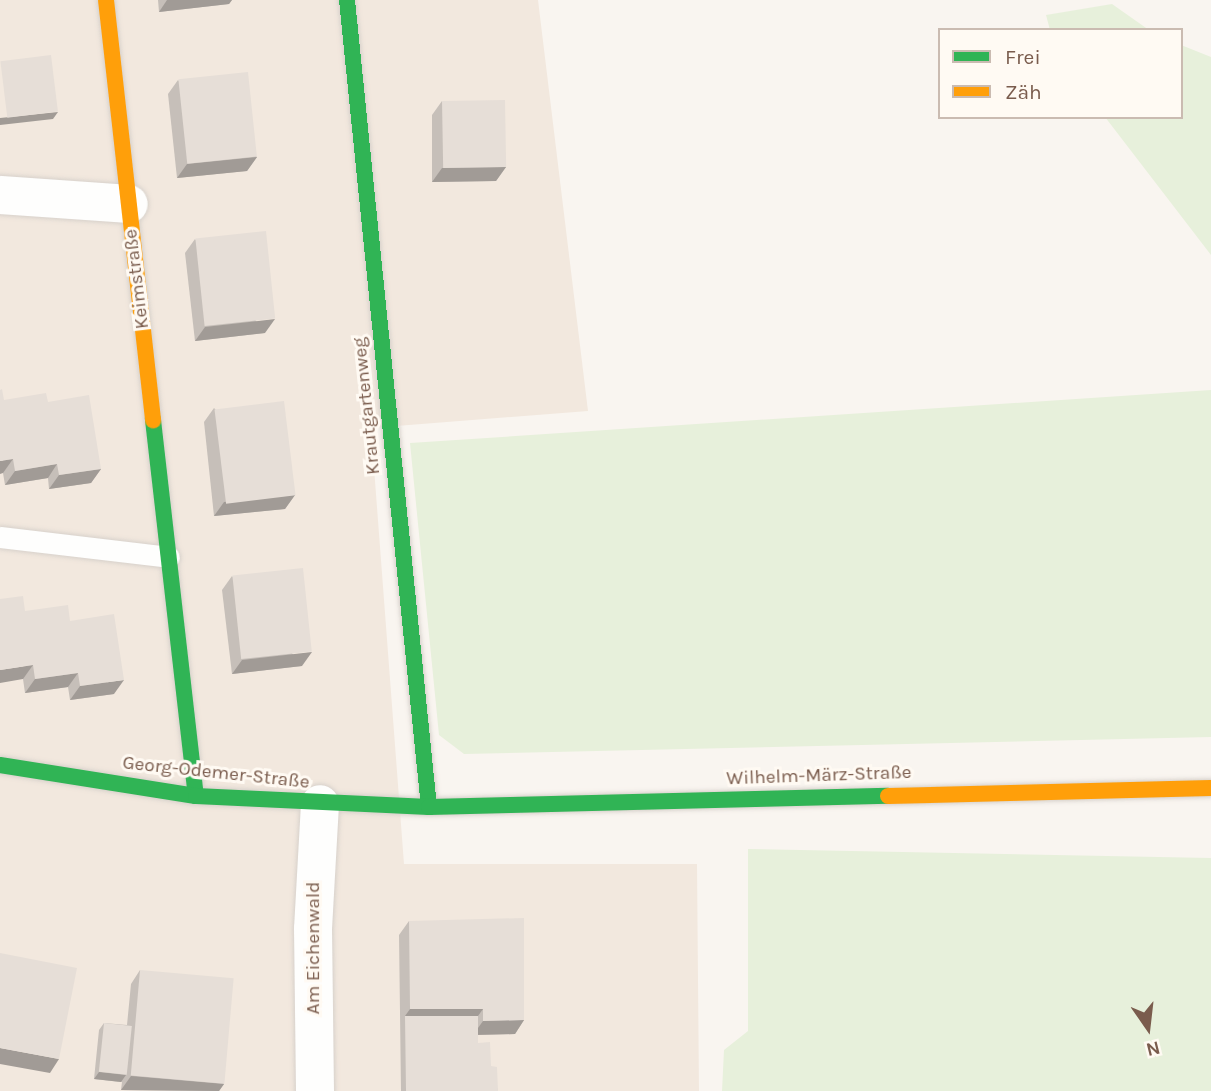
<!DOCTYPE html>
<html>
<head>
<meta charset="utf-8">
<style>
	body { margin:0 }
	#map { position:relative; width:1211px; height:1091px; overflow:hidden; background:#f9f5f0; font-family:Karla,sans-serif }
	div>[style] { position:absolute }
	.residential>* { inset:0; background:#f2e8de }
	.green>* { inset:0; background:#e7f0db }
	.roads { filter:drop-shadow(0 0 2px #d7d1cb) drop-shadow(0 0 2px #d7d1cb) }
	.lane>* { height:21px; margin:-10.5px; padding:0 10.5px; transform-origin:10.5px; border-radius:10.5px; background:#fefefd }
	.street>* { height:38px; margin:-19px; padding:0 19px; transform-origin:19px; border-radius:19px; background:#fefefd }
	.fast>* { height:16px; margin:-8px; padding:0 8px; transform-origin:8px; border-radius:8px; background:#30b455 }
	.slow>* { height:16px; margin:-8px; padding:0 8px; transform-origin:8px; border-radius:8px; background:#ff9f0a }
	.wall>* { inset:0; background:#c6bfb9 }
	.shaded-wall>* { inset:0; background:#a19b96 }
	.building>* { inset:0; background:#e6ded7; transform-origin:0 0 }
	span { translate:-50% -50%; white-space:nowrap; text-align:center; line-height:1.15; -webkit-text-stroke:6px #fffaf3; paint-order:stroke }
	.street-label { font-size:19px; color:#7a5c4d }
	.legend { position:absolute; left:938px; top:28px; width:245px; height:91px; box-sizing:border-box; background:#fffaf3; border:2px solid #cabbb1; margin:0; padding:9px 12px; list-style:none; font-size:21px; color:#7a5c4d }
	.legend li { display:flex; align-items:center; gap:14px; height:35px }
	.legend b { width:35px; border:2px solid #cabbb1 }
	.north { position:absolute; left:1113px; top:993px; width:70px; height:70px; -webkit-text-stroke:5px #fffaf3; paint-order:stroke; rotate:166deg; font-size:19px; font-weight:700; line-height:28px; text-align:center; color:#7a5c4d }
	.north::after { content:''; display:block; margin:auto; width:24px; height:32px; background:#7a5c4d; clip-path:polygon(50% 0,100% 100%,50% 72%,0 100%) }
</style>
</head>
<body>
<div id="map">
	<div class="residential">
		<div style="clip-path:polygon(0 0,538px 0,588px 411px,371px 428px,404px 864px,697px 864px,699px 1091px,0 1091px)"></div>
	</div>
	<div class="green">
		<div style="clip-path:polygon(1112px 4px,1149px 30px,1050px 30px,1046px 15px)"></div>
		<div style="clip-path:polygon(1181px 45px,1211px 57px,1211px 255px,1105px 117px,1181px 117px)"></div>
		<div style="clip-path:polygon(1211px 390px,1211px 737px,464px 754px,439px 735px,410px 443px)"></div>
		<div style="clip-path:polygon(748px 849px,1211px 858px,1211px 1091px,722px 1091px,724px 1050px,748px 1031px)"></div>
	</div>
	<div class="roads">
		<div class="lane">
			<div style="left:0;top:537px;width:170px;rotate:6.7deg"></div>
		</div>
		<div class="street">
			<div style="left:0;top:195px;width:129px;rotate:4deg"></div>
			<div style="left:315px;top:1091px;width:162px;rotate:-90.7deg"></div>
			<div style="left:313px;top:929px;width:125px;rotate:-86.8deg"></div>
		</div>
		<div class="fast">
			<div style="left:347px;top:0;width:811px;rotate:84.2deg"></div>
			<div style="left:153px;top:420px;width:378px;rotate:83.5deg"></div>
			<div style="left:0;top:765px;width:198px;rotate:9deg"></div>
			<div style="left:196px;top:796px;width:233px;rotate:2.7deg"></div>
			<div style="left:429px;top:807px;width:459px;rotate:-1.4deg"></div>
		</div>
		<div class="slow">
			<div style="left:106px;top:0;width:423px;rotate:83.6deg"></div>
			<div style="left:888px;top:796px;width:323px;rotate:-1.4deg"></div>
		</div>
	</div>
	<div class="wall">
		<div style="clip-path:polygon(158px 0,232px 0,229px 4px,159px 12px)"></div>
		<div style="clip-path:polygon(178px 80px,257px 157px,247px 171px,177px 178px,168px 94px)"></div>
		<div style="clip-path:polygon(442px 101px,506px 167px,496px 181px,432px 182px,432px 115px)"></div>
		<div style="clip-path:polygon(195px 239px,265px 333px,195px 341px,185px 253px)"></div>
		<div style="clip-path:polygon(4px 400px,48px 402px,101px 469px,91px 483px,49px 489px,48px 478px,5px 485px,3px 473px)"></div>
		<div style="clip-path:polygon(214px 408px,295px 495px,285px 509px,214px 516px,204px 422px)"></div>
		<div style="clip-path:polygon(232px 576px,302px 666px,232px 674px,222px 590px)"></div>
		<div style="clip-path:polygon(25px 611px,70px 621px,114px 694px,70px 700px,68px 687px,25px 693px,23px 679px)"></div>
		<div style="clip-path:polygon(409px 921px,524px 1020px,515px 1034px,478px 1035px,478px 1043px,491px 1066px,498px 1091px,401px 1091px,399px 935px)"></div>
		<div style="clip-path:polygon(140px 970px,224px 1084px,219px 1091px,121px 1090px,122px 1082px,121px 1082px,94px 1079px,99px 1030px,104px 1023px,127px 1025px,131px 984px)"></div>
	</div>
	<div class="shaded-wall">
		<div style="clip-path:polygon(167px 0,232px 0,229px 4px,159px 12px)"></div>
		<div style="clip-path:polygon(58px 112px,53px 119px,0 125px,0 118px)"></div>
		<div style="clip-path:polygon(257px 157px,247px 171px,177px 178px,187px 164px)"></div>
		<div style="clip-path:polygon(506px 167px,496px 181px,432px 182px,442px 168px)"></div>
		<div style="clip-path:polygon(275px 319px,265px 333px,195px 341px,205px 327px)"></div>
		<div style="clip-path:polygon(13px 459px,3px 473px,0 474px,0 461px)"></div>
		<div style="clip-path:polygon(57px 464px,48px 478px,5px 485px,15px 471px)"></div>
		<div style="clip-path:polygon(101px 469px,91px 483px,49px 489px,59px 475px)"></div>
		<div style="clip-path:polygon(295px 495px,285px 509px,214px 516px,224px 502px)"></div>
		<div style="clip-path:polygon(312px 652px,302px 666px,232px 674px,242px 660px)"></div>
		<div style="clip-path:polygon(33px 665px,23px 679px,0 683px,0 670px)"></div>
		<div style="clip-path:polygon(78px 673px,68px 687px,25px 693px,35px 679px)"></div>
		<div style="clip-path:polygon(124px 680px,114px 694px,70px 700px,80px 686px)"></div>
		<div style="clip-path:polygon(410px 1009px,483px 1009px,473px 1023px,405px 1016px)"></div>
		<div style="clip-path:polygon(524px 1020px,515px 1034px,473px 1035px,483px 1021px)"></div>
		<div style="clip-path:polygon(0 1048px,59px 1059px,50px 1073px,0 1064px)"></div>
		<div style="clip-path:polygon(99px 1072px,126px 1075px,121px 1082px,94px 1079px)"></div>
		<div style="clip-path:polygon(131px 1076px,224px 1084px,219px 1091px,121px 1090px)"></div>
	</div>
	<div class="building">
		<div style="left:51px;top:55px;width:57px;height:51px;rotate:83deg"></div>
		<div style="left:248px;top:72px;width:85px;height:70px;rotate:84deg"></div>
		<div style="left:505px;top:100px;width:67px;height:63px;rotate:89deg"></div>
		<div style="left:266px;top:231px;width:88px;height:71px;rotate:84deg"></div>
		<div style="clip-path:polygon(2px 389px,4px 400px,46px 393px,48px 402px,89px 395px,101px 469px,59px 475px,57px 464px,15px 471px,13px 459px,0 461px,0 390px)"></div>
		<div style="left:284px;top:401px;width:95px;height:70px;rotate:83deg"></div>
		<div style="left:303px;top:568px;width:84px;height:71px;rotate:84deg"></div>
		<div style="clip-path:polygon(23px 596px,25px 611px,68px 605px,70px 621px,114px 614px,124px 680px,80px 686px,78px 673px,35px 679px,33px 665px,0 670px,0 599px)"></div>
		<div style="clip-path:polygon(524px 918px,524px 1020px,483px 1021px,483px 1009px,410px 1009px,409px 921px)"></div>
		<div style="clip-path:polygon(0 953px,77px 968px,59px 1059px,0 1048px)"></div>
		<div style="left:140px;top:970px;width:94px;height:106px;rotate:5deg"></div>
		<div style="clip-path:polygon(405px 1016px,478px 1016px,478px 1043px,490px 1042px,491px 1066px,497px 1067px,498px 1091px,406px 1091px)"></div>
		<div style="left:104px;top:1023px;width:28px;height:49px;rotate:6deg"></div>
	</div>
	<div class="street-label">
		<span style="left:137px;top:279px;rotate:-97deg">Keimstraße</span>
		<span style="left:367px;top:406px;rotate:-96deg">Krautgartenweg</span>
		<span style="left:216px;top:773px;rotate:6deg">Georg-Odemer-Straße</span>
		<span style="left:819px;top:776px;rotate:-2deg">Wilhelm-März-Straße</span>
		<span style="left:314px;top:948px;rotate:-90deg">Am Eichenwald</span>
	</div>
	<ul class="legend">
	<li><b style="height:9px;background:#30b455"></b>Frei</li>
	<li><b style="height:9px;background:#ff9f0a"></b>Zäh</li>
	</ul>
	<div class="north">N</div>
</div>
</body>
</html>
